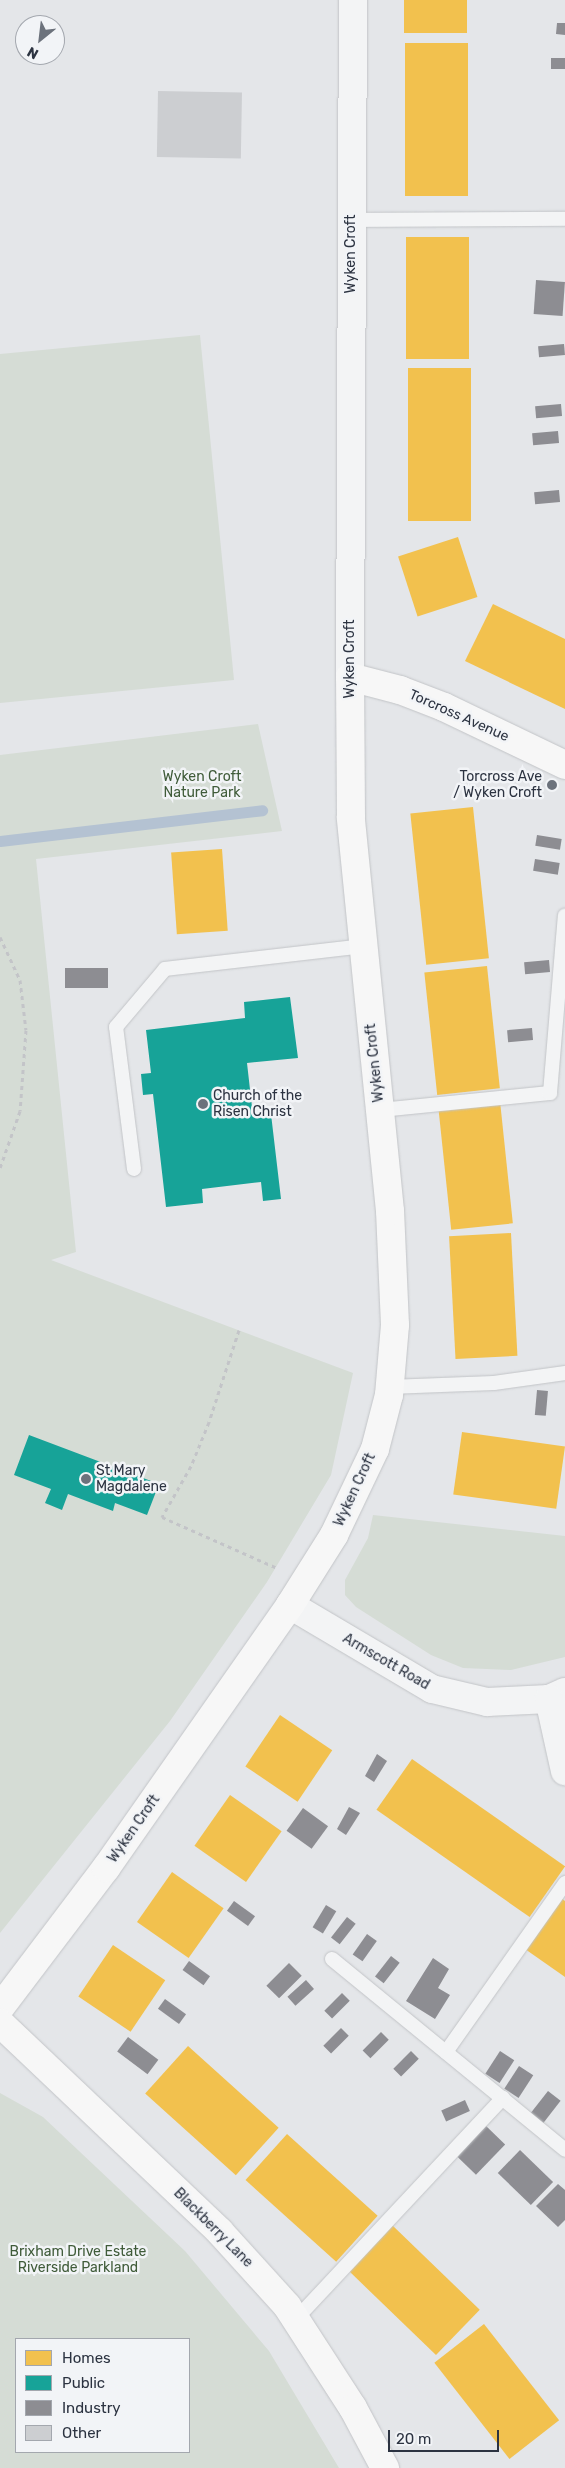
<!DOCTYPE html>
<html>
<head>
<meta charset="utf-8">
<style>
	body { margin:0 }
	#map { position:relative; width:565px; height:2468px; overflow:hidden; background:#e4e6e9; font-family:Rubik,sans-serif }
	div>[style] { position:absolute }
	.green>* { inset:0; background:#d5dcd5 }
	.homes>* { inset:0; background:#f2c14e; transform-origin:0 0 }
	.public>* { inset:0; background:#17a398 }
	.industry>* { inset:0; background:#8d8d92; transform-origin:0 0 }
	.stream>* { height:11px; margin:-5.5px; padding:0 5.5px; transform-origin:5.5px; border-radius:5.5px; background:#b4c2d2 }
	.building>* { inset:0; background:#ccced1; transform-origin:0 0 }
	.path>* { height:3px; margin-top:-1.5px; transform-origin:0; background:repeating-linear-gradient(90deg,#c3c4c8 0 4px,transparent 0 8px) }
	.roads { filter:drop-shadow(0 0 1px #c2c4c7) drop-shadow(0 0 1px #c2c4c7) }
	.lane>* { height:14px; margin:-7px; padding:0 7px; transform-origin:7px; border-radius:7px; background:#f3f4f5 }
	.street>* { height:28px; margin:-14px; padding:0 14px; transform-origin:14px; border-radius:14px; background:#f3f4f5 }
	.secondary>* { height:28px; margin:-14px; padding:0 14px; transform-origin:14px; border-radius:14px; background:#f7f7f7 }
	.dots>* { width:14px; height:14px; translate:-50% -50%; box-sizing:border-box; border:2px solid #f2f4f7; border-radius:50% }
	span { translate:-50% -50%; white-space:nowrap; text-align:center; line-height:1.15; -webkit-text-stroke:5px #f2f4f7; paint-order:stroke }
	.street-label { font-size:14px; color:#2c3341 }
	.park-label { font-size:14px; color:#405c3a }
	.poi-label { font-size:14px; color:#2c3341 }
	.right { translate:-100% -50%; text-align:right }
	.left { translate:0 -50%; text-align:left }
	.legend { position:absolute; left:15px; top:2338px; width:175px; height:115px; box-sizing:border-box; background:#f2f4f7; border:1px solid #a3a7ae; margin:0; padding:6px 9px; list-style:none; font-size:15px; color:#2c3341 }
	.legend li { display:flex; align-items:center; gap:10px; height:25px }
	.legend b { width:25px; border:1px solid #a3a7ae }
	.north { position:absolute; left:15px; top:15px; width:50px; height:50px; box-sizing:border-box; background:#f2f4f7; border:1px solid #a3a7ae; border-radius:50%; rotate:209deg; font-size:14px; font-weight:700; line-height:20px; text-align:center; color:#2c3341 }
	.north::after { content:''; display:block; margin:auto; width:18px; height:22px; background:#6c727c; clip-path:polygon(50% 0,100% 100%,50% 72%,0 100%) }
	.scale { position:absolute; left:388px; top:2430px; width:111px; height:22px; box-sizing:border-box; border:2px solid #2c3341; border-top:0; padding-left:6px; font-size:15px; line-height:18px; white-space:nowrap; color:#2c3341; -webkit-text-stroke:4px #f2f4f7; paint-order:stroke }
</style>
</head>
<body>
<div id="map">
	<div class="green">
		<div style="clip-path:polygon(200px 335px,234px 680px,0 703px,0 354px)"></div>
		<div style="clip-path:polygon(258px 724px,282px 831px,36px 859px,76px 1252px,51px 1260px,353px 1373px,331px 1475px,267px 1582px,170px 1721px,0 1933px,0 755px)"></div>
		<div style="clip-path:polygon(373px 1515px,565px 1536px,565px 1657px,511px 1670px,463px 1668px,431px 1655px,356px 1607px,345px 1595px,345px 1580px,368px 1538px)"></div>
		<div style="clip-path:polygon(evenodd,0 2093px,43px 2117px,185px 2251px,269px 2351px,339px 2468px,0 2468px,0 2093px,16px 2339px,189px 2339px,189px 2452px,16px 2452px,16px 2339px)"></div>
	</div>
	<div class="homes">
		<div style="left:404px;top:0;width:63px;height:33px"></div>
		<div style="left:405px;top:43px;width:63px;height:153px"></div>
		<div style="left:406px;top:237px;width:63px;height:122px"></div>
		<div style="left:471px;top:368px;width:153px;height:63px;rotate:90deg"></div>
		<div style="left:458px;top:537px;width:63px;height:63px;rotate:72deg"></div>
		<div style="clip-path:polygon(493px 604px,565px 639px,565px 709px,465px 661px)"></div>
		<div style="left:473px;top:807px;width:152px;height:63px;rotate:84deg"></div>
		<div style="left:222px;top:849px;width:82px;height:51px;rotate:86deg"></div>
		<div style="left:487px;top:966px;width:123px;height:63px;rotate:84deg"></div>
		<div style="left:500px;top:1101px;width:123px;height:62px;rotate:84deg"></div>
		<div style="left:511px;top:1233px;width:123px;height:62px;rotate:87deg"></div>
		<div style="left:462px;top:1432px;width:104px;height:63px;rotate:8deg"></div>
		<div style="left:280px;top:1715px;width:63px;height:62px;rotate:34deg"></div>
		<div style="left:412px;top:1759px;width:187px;height:62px;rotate:35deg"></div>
		<div style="left:230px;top:1795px;width:63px;height:62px;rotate:35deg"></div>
		<div style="left:172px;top:1872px;width:63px;height:61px;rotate:35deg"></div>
		<div style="clip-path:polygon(560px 1897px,565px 1901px,565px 1977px,525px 1949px)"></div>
		<div style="left:113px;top:1945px;width:63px;height:62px;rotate:34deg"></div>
		<div style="left:188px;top:2046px;width:122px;height:64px;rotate:42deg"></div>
		<div style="left:287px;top:2134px;width:122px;height:62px;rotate:42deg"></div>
		<div style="left:392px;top:2225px;width:122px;height:63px;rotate:44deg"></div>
		<div style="left:484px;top:2324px;width:122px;height:63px;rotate:52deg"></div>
	</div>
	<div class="public">
		<div style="clip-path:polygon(290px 997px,298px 1058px,247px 1063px,253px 1116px,271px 1114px,281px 1199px,263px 1201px,261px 1182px,202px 1189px,203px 1203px,166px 1207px,153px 1094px,143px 1095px,141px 1074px,151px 1073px,146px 1030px,245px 1018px,244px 1002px)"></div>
		<div style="clip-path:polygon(29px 1435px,159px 1484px,147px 1515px,115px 1503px,113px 1511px,68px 1494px,62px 1510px,45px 1503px,51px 1489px,14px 1475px)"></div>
	</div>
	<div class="industry">
		<div style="clip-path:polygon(557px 23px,565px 23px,565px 35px,556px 34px)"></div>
		<div style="left:551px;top:58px;width:14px;height:11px"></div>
		<div style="left:536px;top:280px;width:29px;height:34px;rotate:4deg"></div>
		<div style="left:564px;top:344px;width:11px;height:26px;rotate:85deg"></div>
		<div style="left:561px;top:404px;width:12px;height:26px;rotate:85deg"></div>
		<div style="left:558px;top:431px;width:12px;height:26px;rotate:85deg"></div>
		<div style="left:559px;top:490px;width:12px;height:25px;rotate:85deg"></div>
		<div style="left:537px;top:835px;width:25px;height:11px;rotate:9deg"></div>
		<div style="left:535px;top:859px;width:25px;height:12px;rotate:9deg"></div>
		<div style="left:549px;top:960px;width:12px;height:25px;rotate:85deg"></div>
		<div style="left:108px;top:968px;width:20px;height:43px;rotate:90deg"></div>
		<div style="left:532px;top:1028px;width:12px;height:25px;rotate:85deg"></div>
		<div style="left:537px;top:1390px;width:11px;height:25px;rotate:5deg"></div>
		<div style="clip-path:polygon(377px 1754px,387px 1761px,374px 1782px,365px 1776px)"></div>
		<div style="clip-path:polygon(349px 1807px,360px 1813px,346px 1835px,337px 1829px)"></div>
		<div style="left:303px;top:1808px;width:31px;height:28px;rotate:36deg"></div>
		<div style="left:234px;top:1901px;width:26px;height:12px;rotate:36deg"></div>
		<div style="left:326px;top:1905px;width:12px;height:26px;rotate:31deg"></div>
		<div style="left:347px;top:1917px;width:11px;height:26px;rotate:38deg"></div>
		<div style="left:367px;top:1934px;width:12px;height:25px;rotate:35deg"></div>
		<div style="left:391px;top:1956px;width:11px;height:26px;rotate:38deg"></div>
		<div style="clip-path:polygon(433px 1958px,449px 1969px,438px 1988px,450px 1995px,435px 2019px,406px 2001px)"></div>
		<div style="left:189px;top:1961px;width:26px;height:11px;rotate:36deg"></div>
		<div style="left:289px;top:1963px;width:18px;height:32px;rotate:45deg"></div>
		<div style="left:306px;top:1980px;width:12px;height:25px;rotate:48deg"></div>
		<div style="left:342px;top:1993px;width:11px;height:25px;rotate:45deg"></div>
		<div style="left:165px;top:1999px;width:26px;height:12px;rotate:36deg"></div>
		<div style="left:341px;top:2028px;width:11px;height:25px;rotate:45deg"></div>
		<div style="left:381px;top:2032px;width:11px;height:26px;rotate:45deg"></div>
		<div style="left:128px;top:2037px;width:38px;height:18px;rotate:37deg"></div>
		<div style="left:411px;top:2051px;width:11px;height:25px;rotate:45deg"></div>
		<div style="left:500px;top:2051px;width:17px;height:27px;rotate:33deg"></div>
		<div style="left:519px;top:2066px;width:17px;height:27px;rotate:33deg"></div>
		<div style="left:548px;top:2091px;width:16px;height:29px;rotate:38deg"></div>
		<div style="left:465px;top:2100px;width:12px;height:26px;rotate:66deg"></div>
		<div style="left:485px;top:2125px;width:28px;height:42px;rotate:44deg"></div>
		<div style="left:520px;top:2150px;width:46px;height:32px;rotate:44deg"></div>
		<div style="clip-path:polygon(558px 2184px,565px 2190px,565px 2220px,558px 2227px,536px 2206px)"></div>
	</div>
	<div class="stream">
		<div style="left:0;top:841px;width:264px;rotate:-6.7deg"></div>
	</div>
	<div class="building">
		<div style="left:158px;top:91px;width:84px;height:66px;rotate:1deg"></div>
	</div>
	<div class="path">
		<div style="left:0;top:937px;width:47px;rotate:65.1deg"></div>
		<div style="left:20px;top:980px;width:50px;rotate:83.2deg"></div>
		<div style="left:26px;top:1030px;width:81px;rotate:94.2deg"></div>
		<div style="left:20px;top:1111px;width:60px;rotate:109.3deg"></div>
		<div style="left:239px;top:1330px;width:97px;rotate:108.1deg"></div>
		<div style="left:209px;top:1422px;width:48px;rotate:112.2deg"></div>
		<div style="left:191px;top:1466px;width:59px;rotate:119.6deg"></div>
		<div style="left:162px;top:1517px;width:124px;rotate:23.9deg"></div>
	</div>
	<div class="roads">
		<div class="lane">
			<div style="left:351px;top:220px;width:214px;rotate:-0.3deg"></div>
			<div style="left:380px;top:1110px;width:171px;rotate:-5.7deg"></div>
			<div style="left:550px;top:1093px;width:178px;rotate:-85.2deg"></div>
			<div style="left:134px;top:1169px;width:143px;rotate:-97.2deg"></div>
			<div style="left:116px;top:1027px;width:76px;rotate:-49.8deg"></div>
			<div style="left:165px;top:969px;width:200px;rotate:-6.6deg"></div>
			<div style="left:389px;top:1387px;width:105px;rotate:-2.2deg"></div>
			<div style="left:494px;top:1383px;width:72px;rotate:-8deg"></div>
			<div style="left:332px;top:1959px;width:301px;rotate:39.3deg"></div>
			<div style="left:446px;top:2052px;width:207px;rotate:-54.8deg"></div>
			<div style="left:296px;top:2319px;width:303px;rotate:-46.9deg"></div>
		</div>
		<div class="street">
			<div style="left:350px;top:677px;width:677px;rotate:-89.75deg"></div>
			<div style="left:290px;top:1605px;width:165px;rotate:30.6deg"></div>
			<div style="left:432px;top:1689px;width:57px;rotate:13.3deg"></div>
			<div style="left:487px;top:1702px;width:62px;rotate:-2.8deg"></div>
			<div style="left:549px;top:1699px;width:17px;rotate:-24deg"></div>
			<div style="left:549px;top:1699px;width:74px;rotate:77.5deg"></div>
		</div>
		<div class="secondary">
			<div style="left:0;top:2008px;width:176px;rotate:-52.9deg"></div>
			<div style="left:106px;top:1868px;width:321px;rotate:-55deg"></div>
			<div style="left:290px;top:1605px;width:83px;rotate:-57.8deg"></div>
			<div style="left:334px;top:1535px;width:95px;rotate:-64.5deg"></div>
			<div style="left:375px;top:1449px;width:56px;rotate:-75.5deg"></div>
			<div style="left:389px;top:1395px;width:70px;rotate:-85.1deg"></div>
			<div style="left:395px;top:1325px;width:114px;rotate:-92.5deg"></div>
			<div style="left:390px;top:1211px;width:396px;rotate:-95.7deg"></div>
			<div style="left:351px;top:817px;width:140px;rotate:-90.4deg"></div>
			<div style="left:350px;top:677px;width:52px;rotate:14.6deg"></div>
			<div style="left:400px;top:690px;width:47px;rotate:21.1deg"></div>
			<div style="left:444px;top:707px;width:134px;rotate:25.6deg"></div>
			<div style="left:0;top:2023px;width:303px;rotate:43.5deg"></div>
			<div style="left:220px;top:2232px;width:100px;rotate:47.8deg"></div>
			<div style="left:287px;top:2306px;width:121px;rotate:57.1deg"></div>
			<div style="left:353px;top:2408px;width:68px;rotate:61.9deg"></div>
		</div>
	</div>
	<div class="dots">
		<div style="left:552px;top:785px;background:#6c727c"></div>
		<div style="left:203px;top:1104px;background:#6c727c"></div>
		<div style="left:86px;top:1479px;background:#6c727c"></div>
	</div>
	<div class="street-label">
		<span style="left:351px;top:254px;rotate:-90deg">Wyken Croft</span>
		<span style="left:350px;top:659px;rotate:-90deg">Wyken Croft</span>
		<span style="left:459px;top:716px;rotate:24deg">Torcross Avenue</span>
		<span style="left:375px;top:1063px;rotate:-96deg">Wyken Croft</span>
		<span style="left:355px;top:1490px;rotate:-65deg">Wyken Croft</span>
		<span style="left:386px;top:1662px;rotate:30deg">Armscott Road</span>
		<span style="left:134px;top:1829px;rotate:-55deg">Wyken Croft</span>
		<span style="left:213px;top:2228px;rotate:45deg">Blackberry Lane</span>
	</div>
	<div class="park-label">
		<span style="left:202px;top:785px">Wyken Croft<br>Nature Park</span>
		<span style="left:78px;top:2260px">Brixham Drive Estate<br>Riverside Parkland</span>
	</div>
	<div class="poi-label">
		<span class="right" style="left:542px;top:785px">Torcross Ave<br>/ Wyken Croft</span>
		<span class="left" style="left:213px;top:1104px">Church of the<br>Risen Christ</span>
		<span class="left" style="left:96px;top:1479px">St Mary<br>Magdalene</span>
	</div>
	<ul class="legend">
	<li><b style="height:14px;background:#f2c14e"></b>Homes</li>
	<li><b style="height:14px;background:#17a398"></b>Public</li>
	<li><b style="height:14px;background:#8d8d92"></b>Industry</li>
	<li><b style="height:14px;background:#ccced1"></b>Other</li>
	</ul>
	<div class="north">N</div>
	<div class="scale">20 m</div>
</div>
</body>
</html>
